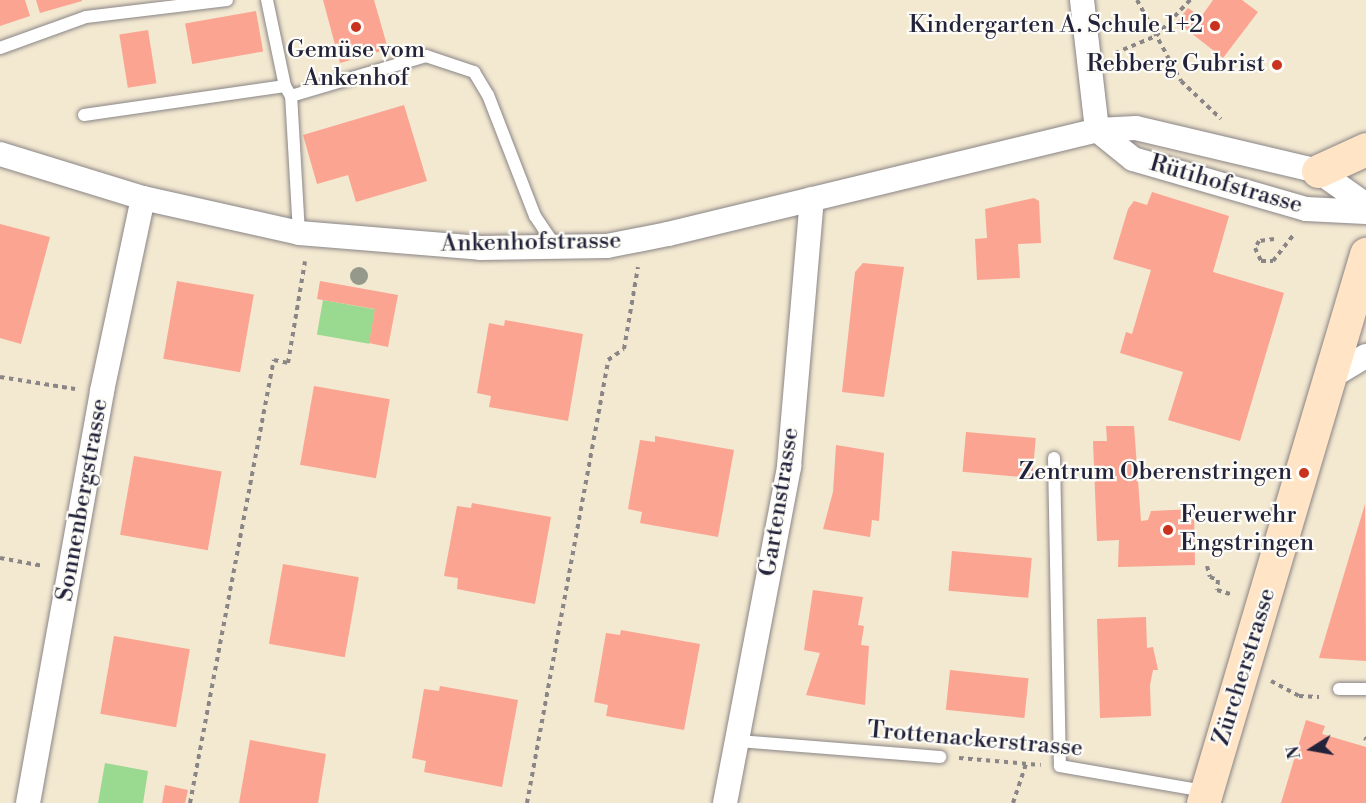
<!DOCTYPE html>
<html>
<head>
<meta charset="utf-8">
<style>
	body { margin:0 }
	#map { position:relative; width:1366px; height:803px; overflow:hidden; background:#f3e8d0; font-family:"Libre Bodoni",serif }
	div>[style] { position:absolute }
	.green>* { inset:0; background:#99d990; transform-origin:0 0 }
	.building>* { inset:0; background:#fba491; transform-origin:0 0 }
	.path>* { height:4px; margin-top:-2px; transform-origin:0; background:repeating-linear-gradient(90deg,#8a8586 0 4.5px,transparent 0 9px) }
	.roads { filter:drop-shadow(0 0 2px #8a8586) drop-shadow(0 0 2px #8a8586) }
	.lane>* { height:12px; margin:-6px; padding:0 6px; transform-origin:6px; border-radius:6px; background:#fff }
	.street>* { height:24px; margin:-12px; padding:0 12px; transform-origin:12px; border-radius:12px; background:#fff }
	.secondary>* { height:33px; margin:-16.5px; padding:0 16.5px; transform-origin:16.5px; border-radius:16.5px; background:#ffe4c6 }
	.trees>* { width:18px; height:18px; margin:-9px; border-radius:50%; background:#94998c }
	.dots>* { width:16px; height:16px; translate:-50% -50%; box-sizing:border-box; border:3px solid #fdfcf7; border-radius:50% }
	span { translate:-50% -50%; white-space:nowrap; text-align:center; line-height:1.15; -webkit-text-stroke:4.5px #fdfcf7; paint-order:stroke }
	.poi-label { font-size:24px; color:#22223b }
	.right { translate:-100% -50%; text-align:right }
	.left { translate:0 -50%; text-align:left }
	.street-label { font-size:24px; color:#22223b }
	.north { position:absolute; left:1282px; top:719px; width:60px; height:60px; -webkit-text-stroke:4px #fdfcf7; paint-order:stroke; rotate:259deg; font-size:16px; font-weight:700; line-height:24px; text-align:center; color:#22223b }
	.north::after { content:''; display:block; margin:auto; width:21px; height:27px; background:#22223b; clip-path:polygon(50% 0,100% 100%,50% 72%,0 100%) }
</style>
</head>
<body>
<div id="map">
	<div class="green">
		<div style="left:323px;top:300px;width:53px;height:35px;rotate:10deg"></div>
		<div style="clip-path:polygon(105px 763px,148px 771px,143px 803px,98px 803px)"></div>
	</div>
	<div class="building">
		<div style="clip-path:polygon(0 0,25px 0,30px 16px,0 26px)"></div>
		<div style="clip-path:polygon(36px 0,82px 0,82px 1px,40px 13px)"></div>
		<div style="clip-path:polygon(323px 0,374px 0,388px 49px,340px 63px)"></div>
		<div style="clip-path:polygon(1213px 0,1242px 0,1258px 12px,1223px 58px,1177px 22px,1188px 8px,1201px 17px)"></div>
		<div style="left:256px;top:11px;width:41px;height:72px;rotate:80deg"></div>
		<div style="left:148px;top:30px;width:54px;height:29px;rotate:81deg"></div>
		<div style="clip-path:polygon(404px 105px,427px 181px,356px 202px,348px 175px,317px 184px,303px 135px)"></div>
		<div style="clip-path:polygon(1152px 192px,1229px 216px,1213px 272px,1284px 293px,1240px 441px,1168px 420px,1183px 372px,1120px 353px,1126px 332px,1132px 334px,1151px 270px,1113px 259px,1128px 209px,1134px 201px,1147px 205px)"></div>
		<div style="clip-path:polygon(1034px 198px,1039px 201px,1041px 243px,1018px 244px,1020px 278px,977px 280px,975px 239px,987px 238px,985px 209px)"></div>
		<div style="clip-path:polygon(0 224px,50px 237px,21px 344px,0 338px)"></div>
		<div style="clip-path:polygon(863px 263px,904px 267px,884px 397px,842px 392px,855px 272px)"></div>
		<div style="left:177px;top:281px;width:78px;height:79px;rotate:10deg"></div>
		<div style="clip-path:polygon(320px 281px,398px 295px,388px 347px,369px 343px,375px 309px,317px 299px)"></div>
		<div style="clip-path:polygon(505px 320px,583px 334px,568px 421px,489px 407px,491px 396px,477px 393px,489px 323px,504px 326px)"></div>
		<div style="left:314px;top:386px;width:77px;height:80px;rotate:10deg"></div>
		<div style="clip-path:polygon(1106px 426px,1134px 426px,1141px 521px,1148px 520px,1151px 511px,1194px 509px,1195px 565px,1118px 567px,1119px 540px,1097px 541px,1093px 441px,1107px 441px)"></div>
		<div style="left:966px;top:432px;width:70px;height:40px;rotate:5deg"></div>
		<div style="clip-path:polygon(655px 436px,734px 450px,718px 537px,640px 523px,642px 512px,628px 509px,640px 440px,655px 442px)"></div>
		<div style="clip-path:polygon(836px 445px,884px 453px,879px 521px,872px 520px,870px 537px,823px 529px,833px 492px)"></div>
		<div style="left:134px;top:456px;width:89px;height:80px;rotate:10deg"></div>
		<div style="clip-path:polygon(472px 503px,551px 517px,535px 604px,457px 589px,458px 578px,444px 576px,457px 506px,471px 508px)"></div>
		<div style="clip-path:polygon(1365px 504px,1366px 661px,1319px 658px)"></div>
		<div style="left:952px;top:551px;width:80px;height:40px;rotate:5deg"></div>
		<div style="left:283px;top:564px;width:77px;height:81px;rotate:10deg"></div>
		<div style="clip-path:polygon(813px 590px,863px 597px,858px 625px,864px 626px,861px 645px,869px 646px,865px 705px,806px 695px,820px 653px,804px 650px)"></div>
		<div style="clip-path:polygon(1146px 617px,1147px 648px,1153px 647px,1158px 670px,1153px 670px,1150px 685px,1151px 716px,1100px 718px,1097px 619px)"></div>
		<div style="clip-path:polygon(621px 630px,700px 644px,684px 730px,606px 716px,608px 705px,594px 702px,606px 633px,620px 635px)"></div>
		<div style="left:114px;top:636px;width:77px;height:79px;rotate:10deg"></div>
		<div style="left:950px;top:670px;width:79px;height:40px;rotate:6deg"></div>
		<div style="clip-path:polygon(440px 686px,518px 700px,502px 787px,424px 772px,426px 761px,412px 758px,424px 689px,439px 691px)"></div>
		<div style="clip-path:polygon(1306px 720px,1325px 726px,1322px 734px,1366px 747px,1366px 803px,1281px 803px)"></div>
		<div style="clip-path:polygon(250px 740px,326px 754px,318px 803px,239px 803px)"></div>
		<div style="clip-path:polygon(165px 785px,188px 790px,185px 803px,162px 803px)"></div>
	</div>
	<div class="path">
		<div style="left:1137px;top:0;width:92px;rotate:61.5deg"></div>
		<div style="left:1181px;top:81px;width:55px;rotate:43.5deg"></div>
		<div style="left:1115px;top:53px;width:44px;rotate:-22.5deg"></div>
		<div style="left:1156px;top:36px;width:50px;rotate:-46.6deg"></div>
		<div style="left:1274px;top:239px;width:15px;rotate:172deg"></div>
		<div style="left:1259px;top:241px;width:8px;rotate:120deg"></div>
		<div style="left:1255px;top:248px;width:14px;rotate:65deg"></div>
		<div style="left:1261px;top:261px;width:12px"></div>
		<div style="left:1273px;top:261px;width:34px;rotate:-52deg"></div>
		<div style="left:0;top:377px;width:76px;rotate:9.1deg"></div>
		<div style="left:0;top:558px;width:44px;rotate:10.5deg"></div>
		<div style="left:1207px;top:566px;width:11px;rotate:75deg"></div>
		<div style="left:1210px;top:577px;width:9px;rotate:21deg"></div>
		<div style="left:1218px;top:580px;width:10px;rotate:96deg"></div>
		<div style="left:1217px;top:590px;width:17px;rotate:17deg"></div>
		<div style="left:1271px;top:681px;width:32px;rotate:28deg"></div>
		<div style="left:1299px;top:696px;width:20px;rotate:3deg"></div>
		<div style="left:1364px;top:738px;width:2px;rotate:27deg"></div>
		<div style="left:959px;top:758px;width:82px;rotate:4.9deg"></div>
		<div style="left:190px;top:803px;width:451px;rotate:-79.3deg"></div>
		<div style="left:274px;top:360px;width:14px;rotate:12deg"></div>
		<div style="left:288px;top:363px;width:103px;rotate:-80.5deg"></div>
		<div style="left:527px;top:803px;width:450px;rotate:-79.6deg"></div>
		<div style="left:608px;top:360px;width:19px;rotate:-35deg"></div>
		<div style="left:624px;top:349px;width:83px;rotate:-80.3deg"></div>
		<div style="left:1013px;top:803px;width:41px;rotate:-71.6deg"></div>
	</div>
	<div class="roads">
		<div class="lane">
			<div style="left:267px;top:0;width:88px;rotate:78.2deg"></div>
			<div style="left:0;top:48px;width:91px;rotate:-19.8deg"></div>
			<div style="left:86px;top:17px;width:142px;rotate:-6.9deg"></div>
			<div style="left:84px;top:115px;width:203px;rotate:-8.2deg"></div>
			<div style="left:285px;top:86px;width:12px;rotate:59deg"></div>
			<div style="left:299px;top:233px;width:137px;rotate:-93.3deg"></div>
			<div style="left:291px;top:96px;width:141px;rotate:-16.5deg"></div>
			<div style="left:426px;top:56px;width:51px;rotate:18.4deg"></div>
			<div style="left:474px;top:72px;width:27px;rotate:59deg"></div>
			<div style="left:488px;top:95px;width:130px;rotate:68.8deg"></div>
			<div style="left:535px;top:216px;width:36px;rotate:56deg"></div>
			<div style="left:1054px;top:458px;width:308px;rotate:88.9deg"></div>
			<div style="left:1060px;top:766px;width:147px;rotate:9.8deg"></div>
			<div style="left:1339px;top:689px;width:27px"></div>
			<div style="left:738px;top:741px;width:203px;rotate:4.5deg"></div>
		</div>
		<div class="street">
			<div style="left:1082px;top:0;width:131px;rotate:83.4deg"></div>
			<div style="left:1097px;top:130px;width:46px;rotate:38.9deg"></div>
			<div style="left:1133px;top:159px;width:180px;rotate:16.1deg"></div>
			<div style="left:1306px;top:209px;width:60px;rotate:2.9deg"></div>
			<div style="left:0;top:154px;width:150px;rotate:17.1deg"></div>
			<div style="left:143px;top:198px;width:160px;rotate:12.6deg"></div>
			<div style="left:299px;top:233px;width:182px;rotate:4.7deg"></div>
			<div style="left:480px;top:248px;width:127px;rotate:-0.9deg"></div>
			<div style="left:607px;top:246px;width:62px;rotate:-11.1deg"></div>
			<div style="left:668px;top:234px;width:441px;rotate:-13.6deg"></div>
			<div style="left:1097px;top:130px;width:39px;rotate:-3deg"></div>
			<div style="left:1136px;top:128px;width:187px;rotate:13.3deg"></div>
			<div style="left:1318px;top:171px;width:59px;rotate:35.3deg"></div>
			<div style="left:1334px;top:375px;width:37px;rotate:-31deg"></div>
			<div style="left:28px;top:803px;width:419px;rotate:-79.8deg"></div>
			<div style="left:102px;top:391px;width:197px;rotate:-78deg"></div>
			<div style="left:725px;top:803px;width:343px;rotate:-79.2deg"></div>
			<div style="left:789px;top:466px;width:268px;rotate:-85.1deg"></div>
		</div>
		<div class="secondary">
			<div style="left:1318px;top:171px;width:53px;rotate:-24.6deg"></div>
			<div style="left:1203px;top:803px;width:573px;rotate:-73.46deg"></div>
		</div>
	</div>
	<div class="trees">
		<div style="left:359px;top:276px"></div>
	</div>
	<div class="dots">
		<div style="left:1215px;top:26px;background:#c8321e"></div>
		<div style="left:356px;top:27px;background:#c8321e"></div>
		<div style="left:1277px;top:65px;background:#c8321e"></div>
		<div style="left:1304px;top:473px;background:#c8321e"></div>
		<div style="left:1168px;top:530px;background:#c8321e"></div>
	</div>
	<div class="poi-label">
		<span class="right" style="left:1203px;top:26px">Kindergarten A. Schule 1+2</span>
		<span style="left:356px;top:65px">Gemüse vom<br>Ankenhof</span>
		<span class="right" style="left:1265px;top:65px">Rebberg Gubrist</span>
		<span class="right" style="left:1292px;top:473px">Zentrum Oberenstringen</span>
		<span class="left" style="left:1180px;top:530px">Feuerwehr<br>Engstringen</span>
	</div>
	<div class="street-label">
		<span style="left:1226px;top:185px;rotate:16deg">Rütihofstrasse</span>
		<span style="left:531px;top:243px;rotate:-1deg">Ankenhofstrasse</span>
		<span style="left:83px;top:500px;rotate:-80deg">Sonnenbergstrasse</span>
		<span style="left:780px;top:502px;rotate:-81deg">Gartenstrasse</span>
		<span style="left:1245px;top:667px;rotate:-73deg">Zürcherstrasse</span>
		<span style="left:975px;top:740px;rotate:5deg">Trottenackerstrasse</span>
	</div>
	<div class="north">N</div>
</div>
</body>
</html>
